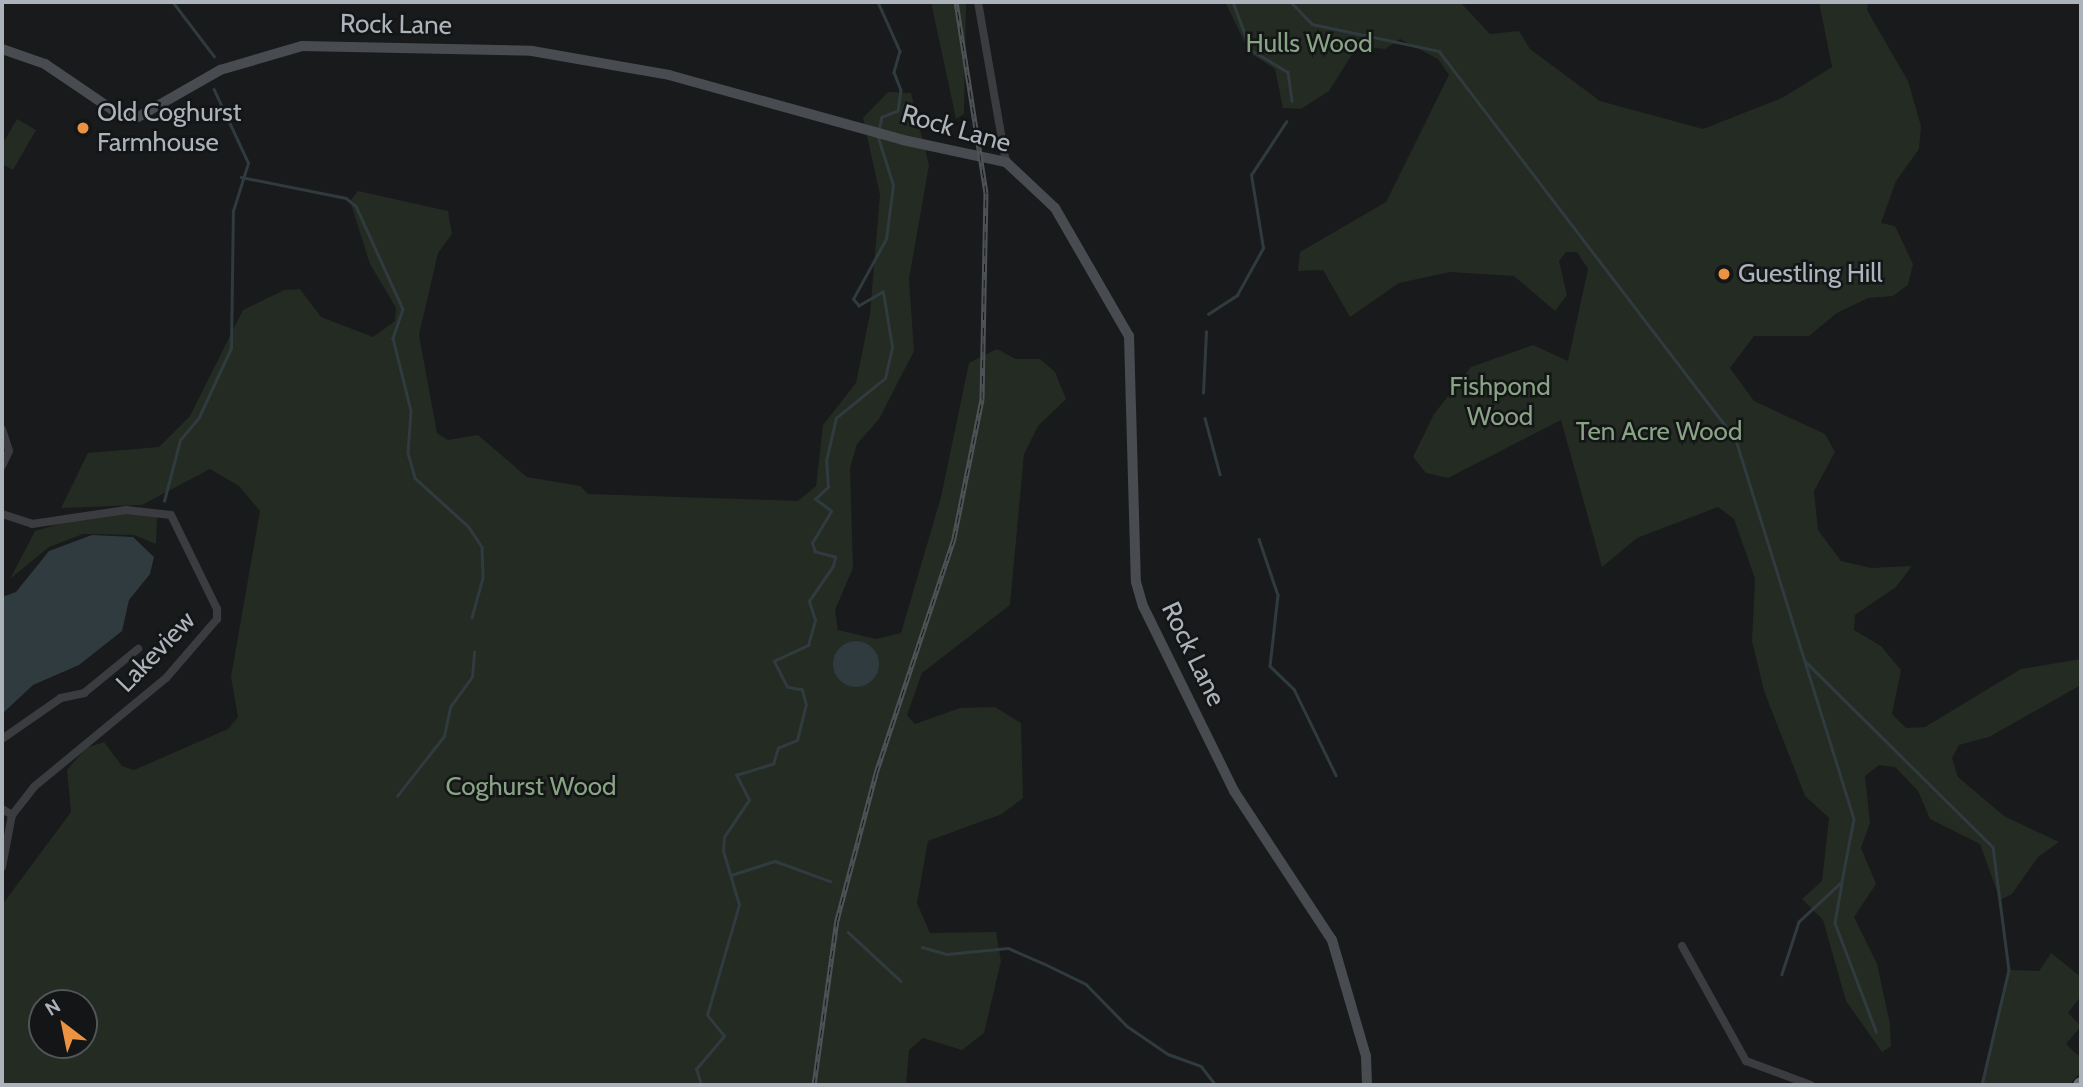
<!DOCTYPE html>
<html>
<head>
<meta charset="utf-8">
<style>
	body { margin:0 }
	#map { position:relative; width:2083px; height:1087px; overflow:hidden; background:#191a1b; font-family:Cabin,sans-serif }
	div>[style] { position:absolute }
	.green>* { inset:0; background:#232b23 }
	.water>* { inset:0; background:#2f3b3f }
	.round { border-radius:50% }
	.stream>* { height:2.5px; margin:-1.25px; padding:0 1.25px; transform-origin:1.25px; border-radius:1.25px; background:#2f3b3f }
	.street>* { height:8px; margin:-4px; padding:0 4px; transform-origin:4px; border-radius:4px; background:#3a3c40 }
	.secondary>* { height:10px; margin:-5px; padding:0 5px; transform-origin:5px; border-radius:5px; background:#484c50 }
	.highway>* { height:14px; margin:-7px; padding:0 7px; transform-origin:7px; border-radius:7px; background:#676b71 }
	.rail>* { height:5px; margin-top:-2.5px; transform-origin:0; background:repeating-linear-gradient(90deg,#141516 0 8px,#4f5357 0 16px); box-sizing:border-box; border-block:2px solid #4f5357 }
	.dots>* { width:19px; height:19px; translate:-50% -50%; box-sizing:border-box; border:4px solid #141516; border-radius:50% }
	span { translate:-50% -50%; white-space:nowrap; text-align:center; line-height:1.15; -webkit-text-stroke:5px #141516; paint-order:stroke }
	.street-label { font-size:26px; color:#acb3ba }
	.park-label { font-size:26px; color:#88a484 }
	.poi-label { font-size:26px; color:#acb3ba }
	.left { translate:0 -50%; text-align:left }
	.frame { position:absolute; inset:0; border:4px solid #acb3ba; pointer-events:none }
	.north { position:absolute; left:28px; top:989px; width:70px; height:70px; box-sizing:border-box; background:#141516; border:2px solid #515458; border-radius:50%; rotate:328deg; font-size:19px; font-weight:700; line-height:28px; text-align:center; color:#acb3ba }
	.north::after { content:''; display:block; margin:auto; width:24px; height:32px; background:#ea9342; clip-path:polygon(50% 0,100% 100%,50% 72%,0 100%) }
</style>
</head>
<body>
<div id="map">
	<div class="green">
		<div style="clip-path:polygon(931px 2px,966px 2px,964px 114px,956px 119px)"></div>
		<div style="clip-path:polygon(1225px 2px,1460px 2px,1490px 34px,1519px 31px,1530px 49px,1600px 101px,1703px 129px,1782px 98px,1832px 67px,1819px 2px,1868px 2px,1867px 10px,1908px 81px,1921px 126px,1919px 149px,1896px 181px,1881px 223px,1895px 226px,1913px 264px,1908px 285px,1893px 296px,1868px 298px,1837px 313px,1809px 336px,1754px 336px,1730px 368px,1754px 401px,1825px 434px,1835px 452px,1814px 491px,1818px 530px,1841px 561px,1871px 568px,1912px 566px,1896px 587px,1855px 615px,1854px 630px,1881px 646px,1901px 670px,1892px 714px,1906px 728px,1925px 727px,2021px 669px,2081px 659px,2081px 685px,1989px 737px,1959px 745px,1952px 758px,1958px 777px,2004px 816px,2059px 842px,2038px 857px,2012px 894px,2000px 900px,1980px 844px,1930px 819px,1918px 791px,1895px 767px,1879px 765px,1865px 776px,1870px 823px,1861px 848px,1876px 884px,1854px 917px,1877px 964px,1890px 1024px,1891px 1046px,1882px 1052px,1846px 1001px,1823px 920px,1802px 899px,1822px 881px,1829px 818px,1805px 796px,1764px 691px,1752px 641px,1755px 579px,1734px 519px,1718px 507px,1637px 538px,1602px 567px,1561px 420px,1448px 478px,1426px 473px,1413px 457px,1434px 414px,1471px 367px,1533px 345px,1568px 361px,1588px 269px,1577px 252px,1566px 252px,1559px 261px,1567px 295px,1555px 311px,1514px 276px,1450px 272px,1399px 283px,1350px 317px,1323px 270px,1298px 271px,1300px 252px,1386px 202px,1449px 75px,1438px 59px,1400px 39px,1385px 49px,1364px 47px,1351px 56px,1329px 91px,1301px 109px,1283px 108px,1275px 69px,1250px 53px)"></div>
		<div style="clip-path:polygon(evenodd,888px 92px,911px 93px,929px 165px,909px 279px,914px 351px,879px 419px,857px 444px,850px 468px,853px 568px,835px 610px,838px 630px,876px 639px,901px 633px,941px 497px,969px 363px,997px 349px,1016px 359px,1040px 359px,1055px 372px,1066px 399px,1038px 426px,1024px 454px,1010px 605px,922px 673px,907px 715px,915px 724px,960px 708px,995px 707px,1021px 723px,1023px 798px,1002px 814px,928px 841px,917px 903px,930px 933px,996px 932px,1001px 961px,984px 1033px,962px 1050px,923px 1038px,909px 1050px,906px 1085px,2px 1085px,2px 905px,71px 812px,67px 770px,86px 748px,104px 742px,122px 766px,134px 770px,228px 729px,238px 717px,231px 677px,260px 511px,239px 486px,210px 469px,142px 505px,61px 508px,88px 453px,159px 447px,190px 416px,243px 310px,284px 290px,300px 289px,321px 317px,373px 337px,395px 321px,396px 308px,370px 264px,350px 201px,358px 191px,448px 211px,452px 234px,438px 253px,419px 335px,437px 433px,448px 440px,478px 435px,527px 477px,580px 486px,588px 494px,798px 501px,816px 486px,823px 425px,856px 383px,870px 314px,880px 195px,863px 118px,888px 92px,42px 1003px,84px 1003px,84px 1045px,42px 1045px,42px 1003px)"></div>
		<div style="clip-path:polygon(17px 119px,36px 130px,13px 170px,2px 164px,2px 145px)"></div>
		<div style="clip-path:polygon(104px 511px,157px 517px,156px 544px,134px 535px,83px 534px,49px 547px,10px 579px,35px 531px)"></div>
		<div style="clip-path:polygon(2051px 953px,2081px 977px,2081px 996px,2068px 1013px,2081px 1026px,2066px 1044px,2081px 1058px,2081px 1072px,2069px 1085px,1982px 1085px,2009px 970px,2039px 971px)"></div>
	</div>
	<div class="water">
		<div style="clip-path:polygon(92px 535px,133px 537px,154px 557px,150px 574px,129px 600px,122px 631px,79px 665px,33px 685px,2px 714px,2px 597px,16px 592px,49px 551px)"></div>
		<div class="round" style="left:833px;top:641px;width:46px;height:46px"></div>
	</div>
	<div class="stream">
		<div style="left:173px;top:2px;width:68px;rotate:52.8deg"></div>
		<div style="left:878px;top:2px;width:54px;rotate:65.8deg"></div>
		<div style="left:900px;top:51px;width:22px;rotate:106deg"></div>
		<div style="left:894px;top:72px;width:19px;rotate:69deg"></div>
		<div style="left:901px;top:90px;width:21px;rotate:98deg"></div>
		<div style="left:898px;top:111px;width:17px;rotate:159deg"></div>
		<div style="left:882px;top:117px;width:14px;rotate:102deg"></div>
		<div style="left:1233px;top:2px;width:51px;rotate:69.4deg"></div>
		<div style="left:1251px;top:50px;width:43px;rotate:30.7deg"></div>
		<div style="left:1288px;top:72px;width:29px;rotate:82deg"></div>
		<div style="left:1291px;top:2px;width:30px;rotate:46deg"></div>
		<div style="left:1312px;top:24px;width:130px;rotate:12deg"></div>
		<div style="left:1439px;top:51px;width:489px;rotate:52.6deg"></div>
		<div style="left:1736px;top:440px;width:397px;rotate:72.7deg"></div>
		<div style="left:1854px;top:819px;width:64px;rotate:100.8deg"></div>
		<div style="left:1842px;top:882px;width:59px;rotate:137.1deg"></div>
		<div style="left:1799px;top:922px;width:55px;rotate:108.1deg"></div>
		<div style="left:241px;top:177px;width:107px;rotate:11.3deg"></div>
		<div style="left:346px;top:198px;width:13px;rotate:39deg"></div>
		<div style="left:356px;top:206px;width:113px;rotate:65.5deg"></div>
		<div style="left:403px;top:309px;width:31px;rotate:109deg"></div>
		<div style="left:393px;top:338px;width:75px;rotate:76.1deg"></div>
		<div style="left:411px;top:411px;width:42px;rotate:94.1deg"></div>
		<div style="left:408px;top:453px;width:26px;rotate:74deg"></div>
		<div style="left:415px;top:478px;width:72px;rotate:42.2deg"></div>
		<div style="left:468px;top:526px;width:25px;rotate:56deg"></div>
		<div style="left:482px;top:547px;width:31px;rotate:88deg"></div>
		<div style="left:483px;top:578px;width:41px;rotate:105.4deg"></div>
		<div style="left:1208px;top:314px;width:35px;rotate:-33deg"></div>
		<div style="left:1237px;top:295px;width:54px;rotate:-61deg"></div>
		<div style="left:1263px;top:248px;width:74px;rotate:-99.3deg"></div>
		<div style="left:1251px;top:175px;width:64px;rotate:-56.6deg"></div>
		<div style="left:1203px;top:393px;width:61px;rotate:-87.2deg"></div>
		<div style="left:1205px;top:418px;width:58px;rotate:75deg"></div>
		<div style="left:164px;top:501px;width:63px;rotate:-75.3deg"></div>
		<div style="left:180px;top:440px;width:30px;rotate:-50deg"></div>
		<div style="left:199px;top:417px;width:76px;rotate:-65.1deg"></div>
		<div style="left:231px;top:348px;width:137px;rotate:-89.2deg"></div>
		<div style="left:233px;top:211px;width:50px;rotate:-72.6deg"></div>
		<div style="left:248px;top:163px;width:81px;rotate:-115deg"></div>
		<div style="left:1259px;top:539px;width:59px;rotate:71.3deg"></div>
		<div style="left:1278px;top:595px;width:71px;rotate:96.4deg"></div>
		<div style="left:1270px;top:666px;width:33px;rotate:44deg"></div>
		<div style="left:1294px;top:689px;width:96px;rotate:64deg"></div>
		<div style="left:1805px;top:661px;width:264px;rotate:44.7deg"></div>
		<div style="left:1993px;top:847px;width:124px;rotate:82.6deg"></div>
		<div style="left:2009px;top:970px;width:118px;rotate:103.2deg"></div>
		<div style="left:397px;top:796px;width:76px;rotate:-51.9deg"></div>
		<div style="left:444px;top:736px;width:30px;rotate:-78deg"></div>
		<div style="left:450px;top:707px;width:37px;rotate:-54deg"></div>
		<div style="left:472px;top:677px;width:25px;rotate:-85deg"></div>
		<div style="left:731px;top:875px;width:46px;rotate:-17.7deg"></div>
		<div style="left:775px;top:861px;width:59px;rotate:20deg"></div>
		<div style="left:1842px;top:883px;width:41px;rotate:99.9deg"></div>
		<div style="left:1835px;top:923px;width:116px;rotate:69.2deg"></div>
		<div style="left:848px;top:932px;width:72px;rotate:42.8deg"></div>
		<div style="left:922px;top:947px;width:26px;rotate:16deg"></div>
		<div style="left:947px;top:954px;width:61px;rotate:-5.6deg"></div>
		<div style="left:1008px;top:948px;width:40px;rotate:23.4deg"></div>
		<div style="left:1045px;top:964px;width:46px;rotate:26deg"></div>
		<div style="left:1086px;top:984px;width:59px;rotate:45.7deg"></div>
		<div style="left:1127px;top:1026px;width:50px;rotate:34.3deg"></div>
		<div style="left:1168px;top:1054px;width:35px;rotate:20deg"></div>
		<div style="left:1201px;top:1066px;width:24px;rotate:52deg"></div>
		<div style="left:701px;top:1085px;width:17px;rotate:-107deg"></div>
		<div style="left:696px;top:1069px;width:43px;rotate:-49.7deg"></div>
		<div style="left:724px;top:1036px;width:27px;rotate:-129deg"></div>
		<div style="left:707px;top:1015px;width:115px;rotate:-73.8deg"></div>
		<div style="left:739px;top:905px;width:56px;rotate:-106.5deg"></div>
		<div style="left:723px;top:851px;width:14px;rotate:-86deg"></div>
		<div style="left:724px;top:837px;width:45px;rotate:-56deg"></div>
		<div style="left:749px;top:800px;width:28px;rotate:-117deg"></div>
		<div style="left:736px;top:775px;width:39px;rotate:-17deg"></div>
		<div style="left:773px;top:764px;width:17px;rotate:-73deg"></div>
		<div style="left:778px;top:748px;width:21px;rotate:-23deg"></div>
		<div style="left:797px;top:740px;width:36px;rotate:-76deg"></div>
		<div style="left:806px;top:705px;width:16px;rotate:-105deg"></div>
		<div style="left:802px;top:690px;width:15px;rotate:-169deg"></div>
		<div style="left:787px;top:687px;width:29px;rotate:-117deg"></div>
		<div style="left:774px;top:661px;width:38px;rotate:-25deg"></div>
		<div style="left:808px;top:645px;width:26px;rotate:-74deg"></div>
		<div style="left:815px;top:620px;width:20px;rotate:-108deg"></div>
		<div style="left:809px;top:601px;width:42px;rotate:-55.6deg"></div>
		<div style="left:833px;top:566px;width:9px;rotate:-77deg"></div>
		<div style="left:835px;top:557px;width:21px;rotate:-166deg"></div>
		<div style="left:815px;top:552px;width:9px;rotate:-108deg"></div>
		<div style="left:812px;top:543px;width:37px;rotate:-59deg"></div>
		<div style="left:831px;top:511px;width:20px;rotate:-143deg"></div>
		<div style="left:815px;top:499px;width:18px;rotate:-43deg"></div>
		<div style="left:828px;top:487px;width:26px;rotate:-94deg"></div>
		<div style="left:826px;top:461px;width:44px;rotate:-76.9deg"></div>
		<div style="left:836px;top:418px;width:63px;rotate:-39.2deg"></div>
		<div style="left:885px;top:378px;width:32px;rotate:-77deg"></div>
		<div style="left:892px;top:347px;width:56px;rotate:-99.3deg"></div>
		<div style="left:883px;top:292px;width:28px;rotate:150deg"></div>
		<div style="left:859px;top:306px;width:9px;rotate:-131deg"></div>
		<div style="left:853px;top:299px;width:68px;rotate:-61.2deg"></div>
		<div style="left:886px;top:239px;width:54px;rotate:-82.6deg"></div>
		<div style="left:893px;top:185px;width:49px;rotate:-107.7deg"></div>
	</div>
	<div class="street">
		<div style="left:978px;top:2px;width:162px;rotate:80.1deg"></div>
		<div style="left:2px;top:429px;width:23px;rotate:72deg"></div>
		<div style="left:9px;top:451px;width:17px;rotate:115deg"></div>
		<div style="left:2px;top:514px;width:32px;rotate:18deg"></div>
		<div style="left:32px;top:524px;width:95px;rotate:-8.5deg"></div>
		<div style="left:126px;top:510px;width:45px;rotate:6.3deg"></div>
		<div style="left:171px;top:515px;width:105px;rotate:63.9deg"></div>
		<div style="left:217px;top:609px;width:10px;rotate:90deg"></div>
		<div style="left:217px;top:619px;width:78px;rotate:130.8deg"></div>
		<div style="left:166px;top:678px;width:171px;rotate:140.5deg"></div>
		<div style="left:34px;top:787px;width:36px;rotate:128deg"></div>
		<div style="left:2px;top:739px;width:72px;rotate:-34.8deg"></div>
		<div style="left:61px;top:698px;width:24px;rotate:-12deg"></div>
		<div style="left:84px;top:693px;width:70px;rotate:-39.2deg"></div>
		<div style="left:2px;top:809px;width:12px;rotate:31deg"></div>
		<div style="left:12px;top:815px;width:53px;rotate:100.9deg"></div>
		<div style="left:1682px;top:946px;width:132px;rotate:60.9deg"></div>
		<div style="left:1746px;top:1061px;width:69px;rotate:20.3deg"></div>
	</div>
	<div class="secondary">
		<div style="left:2px;top:49px;width:46px;rotate:19.2deg"></div>
		<div style="left:45px;top:64px;width:91px;rotate:34.2deg"></div>
		<div style="left:120px;top:115px;width:18px;rotate:6deg"></div>
		<div style="left:138px;top:117px;width:95px;rotate:-29.8deg"></div>
		<div style="left:220px;top:70px;width:85px;rotate:-16.3deg"></div>
		<div style="left:302px;top:46px;width:230px;rotate:1.2deg"></div>
		<div style="left:532px;top:51px;width:139px;rotate:9.9deg"></div>
		<div style="left:669px;top:75px;width:243px;rotate:15.5deg"></div>
		<div style="left:903px;top:140px;width:105px;rotate:12.1deg"></div>
		<div style="left:1006px;top:162px;width:67px;rotate:43.2deg"></div>
		<div style="left:1055px;top:208px;width:148px;rotate:60deg"></div>
		<div style="left:1129px;top:336px;width:246px;rotate:88.4deg"></div>
		<div style="left:1136px;top:582px;width:25px;rotate:74deg"></div>
		<div style="left:1143px;top:606px;width:206px;rotate:63.8deg"></div>
		<div style="left:1234px;top:791px;width:178px;rotate:56.7deg"></div>
		<div style="left:1332px;top:940px;width:121px;rotate:73.7deg"></div>
		<div style="left:1366px;top:1056px;width:29px;rotate:88deg"></div>
	</div>
	<div class="highway">
		<div style="left:2080px;top:1085px;width:1px;rotate:-45deg"></div>
	</div>
	<div class="rail">
		<div style="left:814px;top:1085px;width:167px;rotate:-82.1deg"></div>
		<div style="left:837px;top:920px;width:152px;rotate:-75.1deg"></div>
		<div style="left:876px;top:773px;width:248px;rotate:-71.6deg"></div>
		<div style="left:954px;top:538px;width:142px;rotate:-78.6deg"></div>
		<div style="left:982px;top:399px;width:206px;rotate:-88.9deg"></div>
		<div style="left:986px;top:193px;width:193px;rotate:-98.9deg"></div>
	</div>
	<div class="dots">
		<div style="left:83px;top:128px;background:#ea9342"></div>
		<div style="left:1724px;top:274px;background:#ea9342"></div>
	</div>
	<div class="street-label">
		<span style="left:396px;top:25px;rotate:1deg">Rock Lane</span>
		<span style="left:956px;top:129px;rotate:16deg">Rock Lane</span>
		<span style="left:156px;top:652px;rotate:-46deg">Lakeview</span>
		<span style="left:1193px;top:654px;rotate:64deg">Rock Lane</span>
	</div>
	<div class="park-label">
		<span style="left:1309px;top:44px">Hulls Wood</span>
		<span style="left:1500px;top:402px">Fishpond<br>Wood</span>
		<span style="left:1659px;top:432px">Ten Acre Wood</span>
		<span style="left:531px;top:787px">Coghurst Wood</span>
	</div>
	<div class="poi-label">
		<span class="left" style="left:97px;top:128px">Old Coghurst<br>Farmhouse</span>
		<span class="left" style="left:1738px;top:274px">Guestling Hill</span>
	</div>
	<div class="frame"></div>
	<div class="north">N</div>
</div>
</body>
</html>
